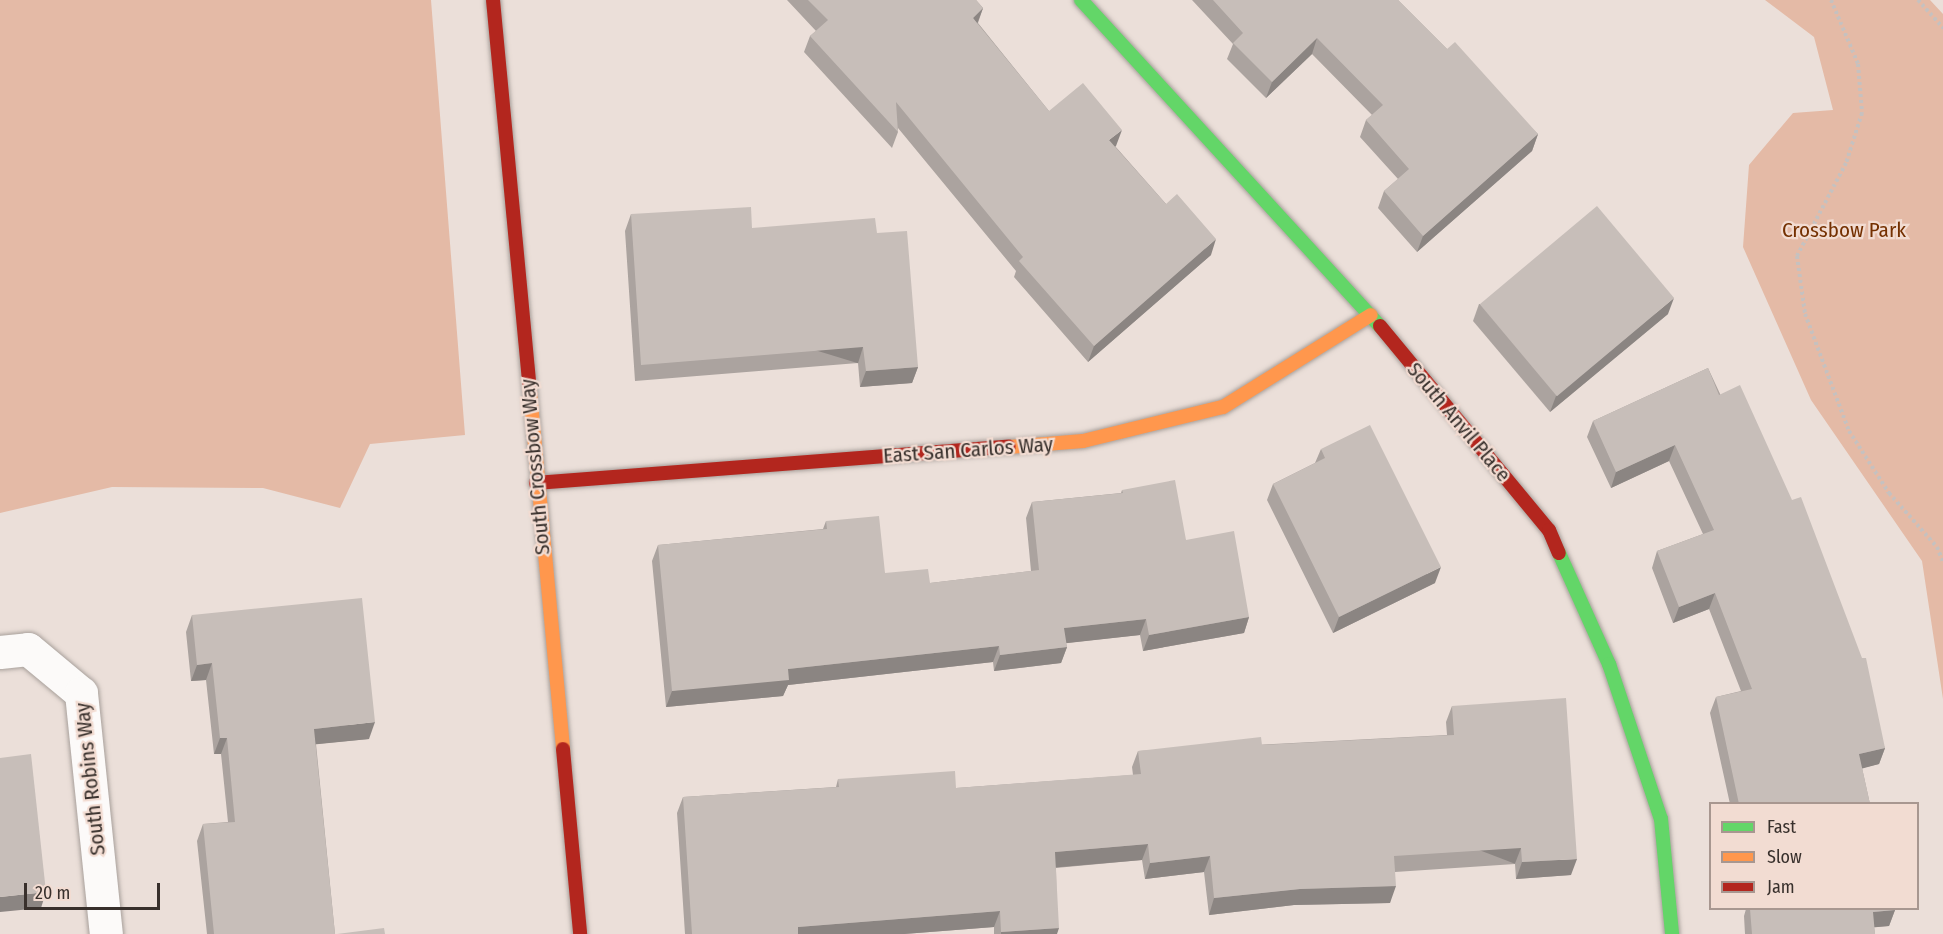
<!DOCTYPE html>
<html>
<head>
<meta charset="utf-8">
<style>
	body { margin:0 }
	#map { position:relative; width:1943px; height:934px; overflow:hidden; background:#ebdfd9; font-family:"Fira Sans Condensed",sans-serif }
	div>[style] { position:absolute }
	.green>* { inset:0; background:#e4baa6 }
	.path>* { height:4px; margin-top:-2px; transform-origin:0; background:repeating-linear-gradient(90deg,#c6c1bf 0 3px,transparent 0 6px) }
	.roads { filter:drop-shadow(0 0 2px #a8a09b) drop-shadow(0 0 2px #a8a09b) }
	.street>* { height:33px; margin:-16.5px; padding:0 16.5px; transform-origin:16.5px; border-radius:16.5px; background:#fcfaf9 }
	.fast>* { height:14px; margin:-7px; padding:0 7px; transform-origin:7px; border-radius:7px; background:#63d668 }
	.slow>* { height:14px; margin:-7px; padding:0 7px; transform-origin:7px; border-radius:7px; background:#ff974d }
	.jam>* { height:14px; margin:-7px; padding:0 7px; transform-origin:7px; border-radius:7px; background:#b3261e }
	.wall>* { inset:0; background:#aba39f }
	.shaded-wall>* { inset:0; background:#8b8582; transform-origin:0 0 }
	.building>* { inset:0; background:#c7beb9; transform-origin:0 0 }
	span { translate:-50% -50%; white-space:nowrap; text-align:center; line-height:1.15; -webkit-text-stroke:4.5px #f2dcd2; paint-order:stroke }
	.park-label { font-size:21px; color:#743001 }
	.street-label { font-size:21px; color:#38302c }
	.legend { position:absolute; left:1709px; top:802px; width:210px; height:108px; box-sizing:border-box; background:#f2dcd2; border:2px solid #a89790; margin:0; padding:8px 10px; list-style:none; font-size:18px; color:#38302c }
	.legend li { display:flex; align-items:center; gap:12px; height:30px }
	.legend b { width:30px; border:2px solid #a89790 }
	.scale { position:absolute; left:24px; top:883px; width:136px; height:27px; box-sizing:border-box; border:3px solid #38302c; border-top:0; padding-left:8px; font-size:18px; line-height:21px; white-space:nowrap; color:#38302c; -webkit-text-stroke:4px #f2dcd2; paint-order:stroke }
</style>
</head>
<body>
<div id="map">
	<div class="green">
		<div style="clip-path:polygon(0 0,431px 0,465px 435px,370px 444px,340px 508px,263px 488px,112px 487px,0 513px)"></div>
		<div style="clip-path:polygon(1765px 0,1930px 0,1943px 14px,1943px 699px,1922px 561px,1811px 400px,1743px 247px,1749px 165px,1793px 113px,1833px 110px,1814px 37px)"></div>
	</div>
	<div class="path">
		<div style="left:1831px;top:0;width:69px;rotate:67.1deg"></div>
		<div style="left:1858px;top:64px;width:49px;rotate:85.3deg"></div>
		<div style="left:1862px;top:113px;width:52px;rotate:107.7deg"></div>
		<div style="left:1846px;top:163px;width:105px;rotate:117.8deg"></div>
		<div style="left:1797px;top:256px;width:59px;rotate:82.1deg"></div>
		<div style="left:1805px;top:314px;width:125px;rotate:69.4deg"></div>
		<div style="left:1849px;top:431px;width:74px;rotate:57.2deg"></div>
		<div style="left:1889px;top:493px;width:72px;rotate:48.4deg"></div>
		<div style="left:1937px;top:547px;width:16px;rotate:68deg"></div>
		<div style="left:1918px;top:0;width:38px;rotate:48deg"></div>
	</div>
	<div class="roads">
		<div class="street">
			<div style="left:0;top:652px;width:28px;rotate:-6deg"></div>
			<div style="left:28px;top:649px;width:69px;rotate:39.7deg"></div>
			<div style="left:81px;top:693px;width:242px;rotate:84.1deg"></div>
		</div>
		<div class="fast">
			<div style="left:1081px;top:0;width:442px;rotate:47.5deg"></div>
			<div style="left:1559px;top:553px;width:122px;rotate:65.8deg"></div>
			<div style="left:1609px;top:664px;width:163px;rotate:71.5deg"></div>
			<div style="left:1661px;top:819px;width:116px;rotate:84.5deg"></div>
		</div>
		<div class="slow">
			<div style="left:530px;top:392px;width:359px;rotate:84.7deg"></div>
			<div style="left:1009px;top:447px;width:74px;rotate:-4.6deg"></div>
			<div style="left:1083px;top:441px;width:144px;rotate:-13.7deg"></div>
			<div style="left:1223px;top:407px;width:174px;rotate:-31.9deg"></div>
		</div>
		<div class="jam">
			<div style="left:493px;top:0;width:394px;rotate:84.6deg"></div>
			<div style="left:1380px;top:326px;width:265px;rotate:50.4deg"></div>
			<div style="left:1549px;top:530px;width:25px;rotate:67deg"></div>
			<div style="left:536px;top:483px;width:474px;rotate:-4.4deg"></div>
			<div style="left:563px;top:749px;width:186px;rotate:84.7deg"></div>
		</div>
	</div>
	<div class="wall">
		<div style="clip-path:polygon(787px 0,976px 0,983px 8px,978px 23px,1049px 111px,1116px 146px,1115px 146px,1211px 255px,1088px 362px,1014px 277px,1016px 271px,898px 128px,898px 132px,892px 148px,804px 52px,810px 36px,816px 31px)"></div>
		<div style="clip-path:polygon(1192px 0,1398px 0,1447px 49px,1538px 134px,1532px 151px,1417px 252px,1378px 208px,1384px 191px,1398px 179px,1360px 137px,1366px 120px,1372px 115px,1312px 54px,1266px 98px,1227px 59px,1233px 44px)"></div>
		<div style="clip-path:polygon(631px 214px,752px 228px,877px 233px,918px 367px,912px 383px,860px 387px,858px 363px,635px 381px,625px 231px)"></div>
		<div style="clip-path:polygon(1479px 304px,1668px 314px,1550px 412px,1473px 321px)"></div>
		<div style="clip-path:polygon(1708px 368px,1885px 748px,1879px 764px,1862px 768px,1870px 804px,1730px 804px,1710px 713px,1716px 697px,1741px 691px,1709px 609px,1673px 623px,1652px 568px,1657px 551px,1703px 534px,1669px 461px,1611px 488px,1587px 437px,1593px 421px)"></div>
		<div style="clip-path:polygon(1321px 449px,1435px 583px,1333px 633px,1267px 500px,1273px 484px,1315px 463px)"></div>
		<div style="clip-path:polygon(1122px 490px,1186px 540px,1249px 617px,1244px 633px,1143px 651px,1140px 635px,1066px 643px,1067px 647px,1061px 663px,994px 671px,993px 662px,788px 685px,783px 696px,666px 707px,652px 561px,658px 545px,823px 529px,826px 521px,885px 573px,930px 583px,1031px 571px,1026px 518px,1032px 502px,1121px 493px)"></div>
		<div style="clip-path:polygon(192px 615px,369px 739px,316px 744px,335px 934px,207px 934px,197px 841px,203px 824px,228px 822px,221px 754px,214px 754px,206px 680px,191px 681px,186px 632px)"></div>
		<div style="clip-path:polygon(1452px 706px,1571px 875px,1516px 879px,1515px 864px,1395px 872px,1390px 903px,1294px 905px,1209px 915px,1204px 872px,1145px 879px,1142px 860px,1056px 868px,1057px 934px,994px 934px,994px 927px,904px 934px,685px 934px,677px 813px,683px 797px,836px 787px,838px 779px,956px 788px,1133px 775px,1132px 767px,1138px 751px,1447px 735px,1446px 722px)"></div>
		<div style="clip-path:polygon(1746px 909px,1895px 909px,1895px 910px,1889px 926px,1874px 927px,1875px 934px,1745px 934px,1744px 916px)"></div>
	</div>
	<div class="shaded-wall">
		<div style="clip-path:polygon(983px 8px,977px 24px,973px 18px)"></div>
		<div style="clip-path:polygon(1317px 38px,1312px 54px,1266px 98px,1272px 82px)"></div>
		<div style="clip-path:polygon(1122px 130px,1116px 146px,1103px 156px,1109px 140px)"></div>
		<div style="clip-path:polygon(1538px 134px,1532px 151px,1417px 252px,1423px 236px)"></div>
		<div style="clip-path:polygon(1216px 239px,1211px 255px,1088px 362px,1094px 346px)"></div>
		<div style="clip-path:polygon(1674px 298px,1668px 314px,1550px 412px,1556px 396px)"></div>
		<div style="left:863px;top:347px;width:17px;height:223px;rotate:107deg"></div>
		<div style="clip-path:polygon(918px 367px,912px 383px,860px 387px,866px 371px)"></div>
		<div style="clip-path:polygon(1675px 445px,1669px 461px,1611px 488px,1616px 472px)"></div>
		<div style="clip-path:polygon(1441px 567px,1435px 583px,1333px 633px,1339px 617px)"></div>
		<div style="clip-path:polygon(1715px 593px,1709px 609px,1673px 623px,1679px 607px)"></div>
		<div style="clip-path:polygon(1249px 617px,1244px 633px,1143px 651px,1149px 635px)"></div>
		<div style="clip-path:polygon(1146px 619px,1140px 635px,1059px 644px,1064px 628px)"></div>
		<div style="clip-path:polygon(999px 646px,993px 662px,788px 685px,783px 696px,666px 707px,672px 691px,788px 669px)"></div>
		<div style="clip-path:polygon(1067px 647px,1061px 663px,994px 671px,1000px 655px)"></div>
		<div style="clip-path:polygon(212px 663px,206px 680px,191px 681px,197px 665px)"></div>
		<div style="clip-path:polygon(375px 722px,369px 739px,309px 745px,314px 729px)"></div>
		<div style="clip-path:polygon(220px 738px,227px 738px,221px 754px,214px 754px)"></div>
		<div style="clip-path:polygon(1885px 748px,1879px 764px,1853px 771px,1859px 754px)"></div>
		<div style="clip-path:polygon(1148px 844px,1142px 860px,1049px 868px,1055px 852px)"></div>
		<div style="left:1521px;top:848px;width:17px;height:127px;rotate:111deg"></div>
		<div style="clip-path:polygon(1210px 856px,1204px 872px,1145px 879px,1150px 863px)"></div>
		<div style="clip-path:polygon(1577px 859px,1571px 875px,1516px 879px,1522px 862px)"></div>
		<div style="clip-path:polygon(1396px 886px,1390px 903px,1294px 905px,1209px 915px,1214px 898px,1300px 889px)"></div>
		<div style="clip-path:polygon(46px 892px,41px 908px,0 912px,0 897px)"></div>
		<div style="clip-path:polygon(1895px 910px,1889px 926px,1867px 928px,1873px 912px)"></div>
		<div style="clip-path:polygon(1000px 911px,994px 927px,904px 934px,795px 934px,798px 927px)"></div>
		<div style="clip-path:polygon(1059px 928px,1057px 934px,1001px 934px,1001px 932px)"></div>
	</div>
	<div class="building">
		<div style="clip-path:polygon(808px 0,976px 0,983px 8px,973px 18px,1049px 111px,1083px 83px,1122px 130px,1109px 140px,1166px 204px,1177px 194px,1216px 239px,1094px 346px,1019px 261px,1023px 257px,896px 102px,898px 132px,810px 36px,828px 20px)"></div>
		<div style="clip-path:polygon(1213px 0,1398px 0,1447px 49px,1455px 42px,1538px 134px,1423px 236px,1384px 191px,1409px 169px,1366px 120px,1383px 105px,1317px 38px,1272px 82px,1233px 43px,1243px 33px)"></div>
		<div style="left:1597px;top:206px;width:120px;height:153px;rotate:50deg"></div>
		<div style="clip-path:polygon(751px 207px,752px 228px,875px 218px,877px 233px,907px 231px,918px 367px,866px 371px,863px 347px,641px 365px,631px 214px)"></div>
		<div style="clip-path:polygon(1708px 368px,1719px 395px,1740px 385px,1792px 500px,1801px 497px,1862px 658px,1866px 658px,1885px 748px,1859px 754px,1870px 804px,1800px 804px,1800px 802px,1791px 804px,1739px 804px,1716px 697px,1752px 689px,1715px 593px,1679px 607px,1657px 551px,1714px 530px,1675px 445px,1616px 472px,1593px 421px)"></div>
		<div style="clip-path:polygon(1370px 425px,1441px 567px,1339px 617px,1273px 484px,1325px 458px,1321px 449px)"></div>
		<div style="clip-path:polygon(1175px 480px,1186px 540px,1234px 531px,1249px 617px,1149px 635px,1146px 619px,1064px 628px,1067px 647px,1000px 655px,999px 646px,788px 669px,789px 680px,672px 691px,658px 545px,827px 529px,826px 521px,879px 516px,885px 573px,928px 569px,930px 583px,1039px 570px,1032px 502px,1123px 493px,1122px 490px)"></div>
		<div style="clip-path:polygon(362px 598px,375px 722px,314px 729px,335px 934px,214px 934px,203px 824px,235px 822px,227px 738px,220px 738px,212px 663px,197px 665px,192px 615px)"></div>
		<div style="clip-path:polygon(1566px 698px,1577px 859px,1522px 862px,1521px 848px,1394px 856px,1396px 886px,1300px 889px,1214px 898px,1210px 856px,1150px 863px,1148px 844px,1055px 852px,1059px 928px,1001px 932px,1000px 911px,798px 927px,798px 934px,692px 934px,683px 797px,839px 787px,838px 779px,955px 771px,956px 788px,1141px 774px,1138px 751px,1261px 737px,1262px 745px,1454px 735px,1452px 706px)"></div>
		<div style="clip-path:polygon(31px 754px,46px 892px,0 897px,0 758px)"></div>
		<div style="clip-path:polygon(1750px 909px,1895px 909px,1895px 910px,1873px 912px,1875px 934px,1752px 934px)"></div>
		<div style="clip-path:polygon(384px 928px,385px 934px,337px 934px)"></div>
	</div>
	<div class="park-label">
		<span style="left:1844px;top:230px">Crossbow Park</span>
	</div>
	<div class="street-label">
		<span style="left:1459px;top:422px;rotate:50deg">South Anvil Place</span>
		<span style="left:968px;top:450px;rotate:-4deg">East San Carlos Way</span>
		<span style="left:535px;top:467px;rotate:-95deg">South Crossbow Way</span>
		<span style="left:90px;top:779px;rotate:-96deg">South Robins Way</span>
	</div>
	<ul class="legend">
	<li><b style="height:8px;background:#63d668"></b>Fast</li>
	<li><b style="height:8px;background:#ff974d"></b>Slow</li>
	<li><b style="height:8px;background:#b3261e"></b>Jam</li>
	</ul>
	<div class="scale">20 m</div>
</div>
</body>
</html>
